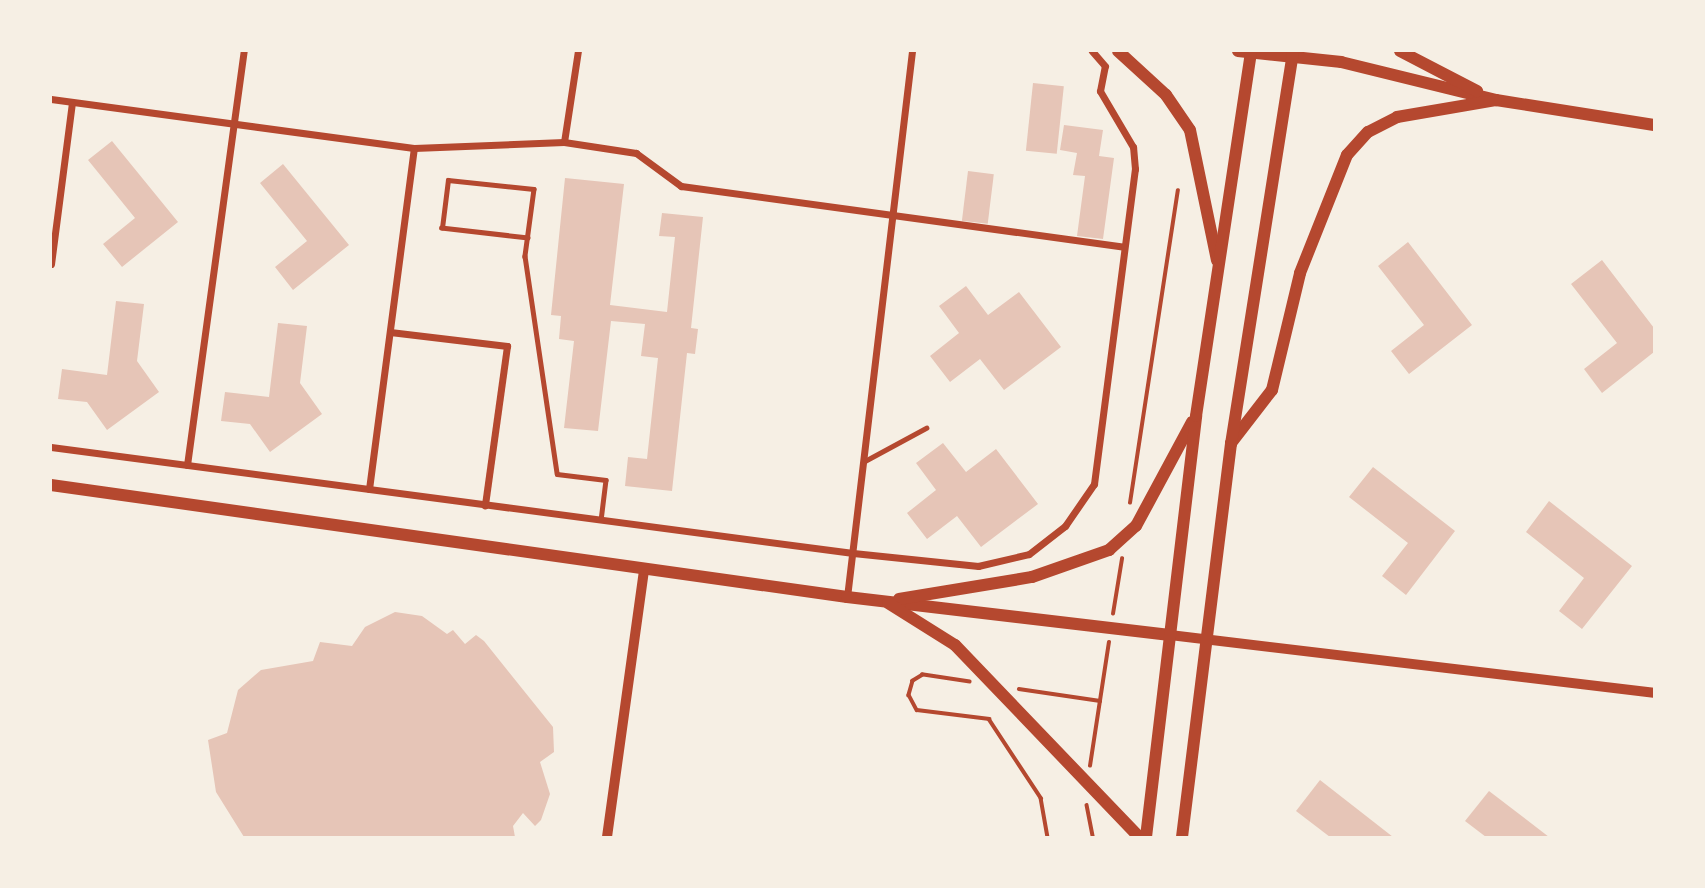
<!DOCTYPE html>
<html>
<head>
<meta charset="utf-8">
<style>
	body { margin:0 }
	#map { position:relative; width:1705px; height:888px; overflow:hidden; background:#f6efe4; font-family:"Nunito Sans",sans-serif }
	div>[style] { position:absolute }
	.building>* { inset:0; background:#e6c5b7; transform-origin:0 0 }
	.path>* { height:3.5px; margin:-1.75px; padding:0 1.75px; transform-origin:1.75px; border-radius:1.75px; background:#b5482f }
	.service>* { height:4.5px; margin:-2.25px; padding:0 2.25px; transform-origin:2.25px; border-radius:2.25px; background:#b5482f }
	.minor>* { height:7px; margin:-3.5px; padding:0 3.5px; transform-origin:3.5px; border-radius:3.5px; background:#b5482f }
	.tertiary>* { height:10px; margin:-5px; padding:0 5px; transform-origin:5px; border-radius:5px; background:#b5482f }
	.secondary>* { height:12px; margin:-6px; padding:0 6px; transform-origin:6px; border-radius:6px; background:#b5482f }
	span { translate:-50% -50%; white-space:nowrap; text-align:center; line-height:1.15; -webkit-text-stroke:5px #f6efe4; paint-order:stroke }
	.frame { position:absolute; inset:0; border:52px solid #f6efe4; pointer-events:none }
</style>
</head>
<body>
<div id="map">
	<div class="building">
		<div style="left:1033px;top:83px;width:31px;height:68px;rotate:6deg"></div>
		<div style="clip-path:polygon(1064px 125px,1103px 130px,1099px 156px,1114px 158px,1103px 239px,1077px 236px,1085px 176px,1073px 175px,1077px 153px,1060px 150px)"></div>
		<div style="clip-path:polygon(112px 141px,178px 222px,122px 267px,103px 244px,135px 218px,88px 160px)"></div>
		<div style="clip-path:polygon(283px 164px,349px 245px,293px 290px,275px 267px,307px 241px,260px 183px)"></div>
		<div style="left:968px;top:171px;width:26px;height:50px;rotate:7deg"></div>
		<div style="clip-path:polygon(565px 178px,624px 184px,610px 305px,667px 312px,675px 237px,659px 236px,662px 213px,703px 217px,691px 328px,698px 329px,695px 354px,687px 353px,672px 491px,625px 486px,628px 457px,647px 459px,658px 358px,641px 356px,645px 324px,611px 321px,598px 431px,564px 428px,574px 341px,559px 339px,561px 316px,551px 315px)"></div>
		<div style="clip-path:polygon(1408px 242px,1472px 325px,1409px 374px,1391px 351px,1424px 325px,1378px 266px)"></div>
		<div style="clip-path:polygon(1602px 260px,1654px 328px,1654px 352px,1602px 393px,1584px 369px,1617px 343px,1571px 284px)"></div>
		<div style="clip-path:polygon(966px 286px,988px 315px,1019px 292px,1061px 347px,1004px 390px,980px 359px,950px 382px,930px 356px,959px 333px,939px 306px)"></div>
		<div style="clip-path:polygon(116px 301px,144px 304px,137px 361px,159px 392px,107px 430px,87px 402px,58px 399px,62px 369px,107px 375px)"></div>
		<div style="clip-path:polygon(278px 323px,307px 326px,300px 383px,322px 414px,270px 452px,250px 424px,221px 421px,225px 392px,269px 397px)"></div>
		<div style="clip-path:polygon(943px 443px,966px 472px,996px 449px,1038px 504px,981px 547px,957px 516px,927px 539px,907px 513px,936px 490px,916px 463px)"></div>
		<div style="clip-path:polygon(1373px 467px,1455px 531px,1406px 595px,1382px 576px,1408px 543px,1349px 497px)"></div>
		<div style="clip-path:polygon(1549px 501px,1632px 566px,1582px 629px,1559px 611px,1584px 578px,1526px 532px)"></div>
		<div style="clip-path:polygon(395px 612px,422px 616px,447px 634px,453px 630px,465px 644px,476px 635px,484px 641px,553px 727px,554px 752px,540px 762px,550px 794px,541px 820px,535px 826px,523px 813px,513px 826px,515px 837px,244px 837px,216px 792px,208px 740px,227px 733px,238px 690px,261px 670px,313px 661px,320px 642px,352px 646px,365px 627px)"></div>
		<div style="clip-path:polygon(1320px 780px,1393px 837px,1330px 837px,1296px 811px)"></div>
		<div style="clip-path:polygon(1489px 791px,1549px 837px,1486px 837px,1465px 821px)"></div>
	</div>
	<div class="path">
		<div style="left:1130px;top:503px;width:316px;rotate:-81.3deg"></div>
		<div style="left:1113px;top:614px;width:56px;rotate:-80.7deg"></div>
		<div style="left:970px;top:682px;width:48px;rotate:-171.5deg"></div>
		<div style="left:923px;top:675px;width:12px;rotate:149deg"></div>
		<div style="left:913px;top:681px;width:15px;rotate:106deg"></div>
		<div style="left:909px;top:695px;width:17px;rotate:62deg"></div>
		<div style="left:917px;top:710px;width:73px;rotate:7.1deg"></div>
		<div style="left:989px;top:719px;width:95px;rotate:56.6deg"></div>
		<div style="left:1041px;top:798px;width:40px;rotate:80deg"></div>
		<div style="left:1019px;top:689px;width:82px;rotate:8.4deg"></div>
		<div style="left:1090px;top:766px;width:125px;rotate:-81.3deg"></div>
		<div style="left:1087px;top:805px;width:33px;rotate:79deg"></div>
	</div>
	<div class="service">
		<div style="left:528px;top:238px;width:87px;rotate:-173.4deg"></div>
		<div style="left:442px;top:228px;width:48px;rotate:-82.9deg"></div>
		<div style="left:448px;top:180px;width:86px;rotate:6deg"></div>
		<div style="left:534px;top:189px;width:68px;rotate:97.7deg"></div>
		<div style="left:525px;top:256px;width:220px;rotate:81.6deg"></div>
		<div style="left:557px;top:474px;width:49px;rotate:7deg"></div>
		<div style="left:606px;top:480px;width:39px;rotate:97deg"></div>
		<div style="left:863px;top:462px;width:72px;rotate:-28.4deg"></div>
	</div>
	<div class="minor">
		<div style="left:51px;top:99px;width:366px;rotate:7.7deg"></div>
		<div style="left:414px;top:148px;width:150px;rotate:-2.3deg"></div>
		<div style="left:564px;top:142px;width:73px;rotate:8.7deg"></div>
		<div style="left:636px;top:153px;width:56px;rotate:36.3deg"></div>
		<div style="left:681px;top:186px;width:447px;rotate:7.8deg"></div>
		<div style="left:564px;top:142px;width:92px;rotate:-81.3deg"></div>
		<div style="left:51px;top:264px;width:163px;rotate:-82.6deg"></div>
		<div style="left:390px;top:332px;width:118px;rotate:6.8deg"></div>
		<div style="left:507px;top:346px;width:161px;rotate:97.9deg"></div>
		<div style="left:51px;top:447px;width:809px;rotate:7.53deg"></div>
		<div style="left:853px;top:553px;width:126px;rotate:5.9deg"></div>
		<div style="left:978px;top:566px;width:52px;rotate:-13.2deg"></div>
		<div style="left:1029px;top:554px;width:46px;rotate:-37.9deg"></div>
		<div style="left:1065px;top:526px;width:51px;rotate:-55.4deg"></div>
		<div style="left:1094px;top:484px;width:318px;rotate:-82.6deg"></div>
		<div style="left:1135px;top:169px;width:22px;rotate:-95deg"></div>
		<div style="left:1133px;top:147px;width:65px;rotate:-120.5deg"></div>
		<div style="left:1100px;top:91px;width:25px;rotate:-79deg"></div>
		<div style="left:1105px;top:66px;width:20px;rotate:-131deg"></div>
		<div style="left:187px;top:465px;width:418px;rotate:-82.2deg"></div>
		<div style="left:369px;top:489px;width:344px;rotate:-82.5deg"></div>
		<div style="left:847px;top:597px;width:550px;rotate:-83.21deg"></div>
	</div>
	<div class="tertiary">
		<div style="left:1170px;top:635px;width:487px;rotate:6.8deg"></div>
		<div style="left:607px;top:837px;width:271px;rotate:-82.1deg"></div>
	</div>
	<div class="secondary">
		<div style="left:1118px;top:51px;width:65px;rotate:42.5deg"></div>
		<div style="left:1166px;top:95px;width:42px;rotate:55.6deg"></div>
		<div style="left:1190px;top:130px;width:133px;rotate:78.3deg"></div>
		<div style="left:1238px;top:51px;width:104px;rotate:6.1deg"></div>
		<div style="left:1341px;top:62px;width:160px;rotate:13.8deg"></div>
		<div style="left:1496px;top:100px;width:160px;rotate:9deg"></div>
		<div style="left:1400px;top:51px;width:87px;rotate:27.5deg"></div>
		<div style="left:1231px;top:443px;width:67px;rotate:-52.3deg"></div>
		<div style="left:1272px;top:390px;width:120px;rotate:-76.5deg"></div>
		<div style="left:1300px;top:273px;width:127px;rotate:-68.3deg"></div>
		<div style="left:1347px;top:155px;width:31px;rotate:-48deg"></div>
		<div style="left:1368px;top:132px;width:33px;rotate:-27deg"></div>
		<div style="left:1397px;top:117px;width:100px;rotate:-9.7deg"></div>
		<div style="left:51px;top:485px;width:804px;rotate:8.01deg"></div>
		<div style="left:847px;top:597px;width:325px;rotate:6.7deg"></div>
		<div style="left:899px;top:599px;width:135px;rotate:-9.4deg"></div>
		<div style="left:1032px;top:577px;width:82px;rotate:-19.3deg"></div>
		<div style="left:1109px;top:550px;width:36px;rotate:-42deg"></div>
		<div style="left:1136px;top:526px;width:118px;rotate:-61.7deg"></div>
		<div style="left:888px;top:603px;width:79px;rotate:32.1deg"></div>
		<div style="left:955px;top:645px;width:266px;rotate:46.2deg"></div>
		<div style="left:1146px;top:837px;width:424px;rotate:-83.2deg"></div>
		<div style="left:1196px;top:416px;width:369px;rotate:-81.4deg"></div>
		<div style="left:1182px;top:837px;width:396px;rotate:-82.9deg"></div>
		<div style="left:1231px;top:444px;width:398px;rotate:-81deg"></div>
	</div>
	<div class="frame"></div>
</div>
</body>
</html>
